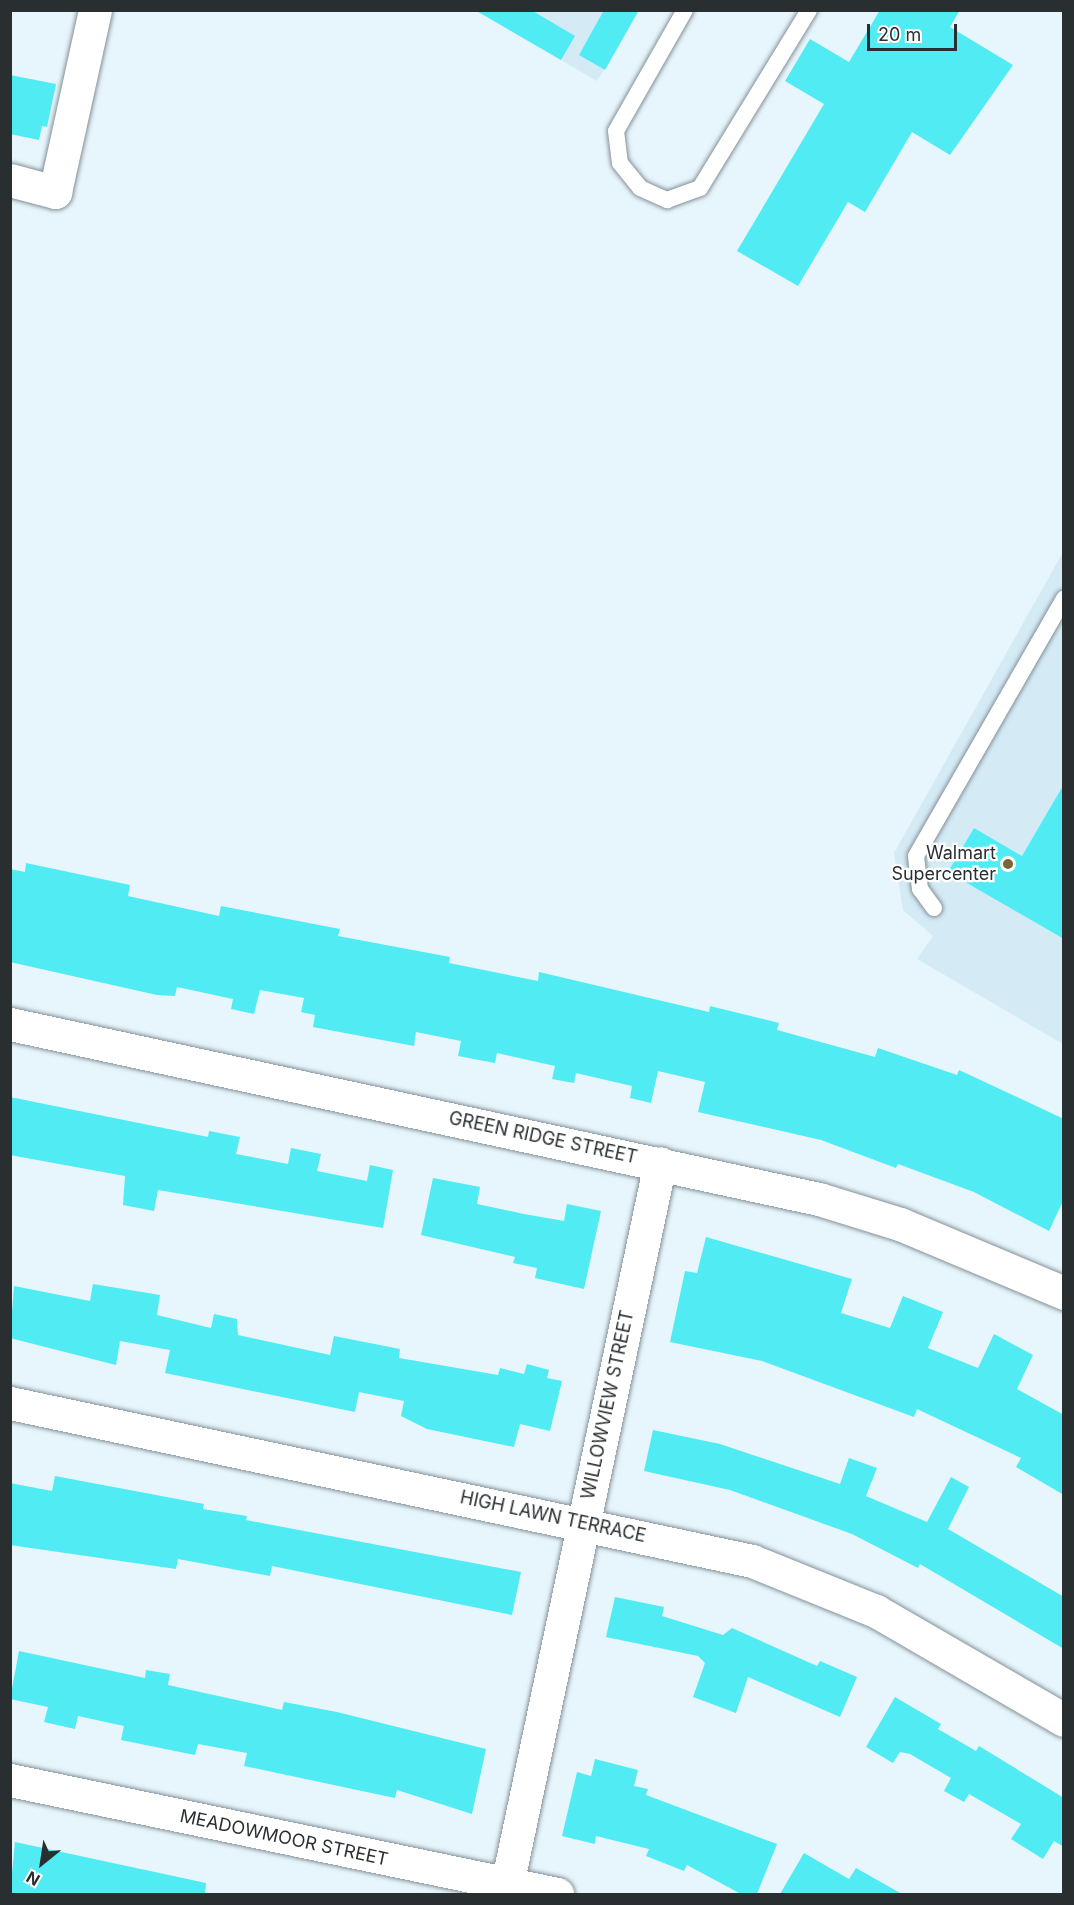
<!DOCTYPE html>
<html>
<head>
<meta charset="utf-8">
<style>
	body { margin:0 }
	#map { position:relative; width:1074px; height:1905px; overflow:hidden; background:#e7f5fc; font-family:Inter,sans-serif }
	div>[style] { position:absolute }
	.built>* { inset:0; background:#d4ebf6 }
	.building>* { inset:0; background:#51ebf4 }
	.roads { filter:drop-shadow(0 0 2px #849198) drop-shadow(0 0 2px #849198) }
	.lane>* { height:16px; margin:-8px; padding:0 8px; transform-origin:8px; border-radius:8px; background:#fff }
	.street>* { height:33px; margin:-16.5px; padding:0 16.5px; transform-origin:16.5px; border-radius:16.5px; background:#fff }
	.dots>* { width:16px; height:16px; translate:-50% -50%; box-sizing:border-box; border:3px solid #fff; border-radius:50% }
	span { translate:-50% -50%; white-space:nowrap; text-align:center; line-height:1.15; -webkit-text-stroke:4.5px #fff; paint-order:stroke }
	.poi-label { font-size:18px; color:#292f31 }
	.right { translate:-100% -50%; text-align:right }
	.street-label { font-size:18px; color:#292f31 }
	.frame { position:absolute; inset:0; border:12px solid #292f31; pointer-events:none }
	.north { position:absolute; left:12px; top:1833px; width:60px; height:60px; -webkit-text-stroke:4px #fff; paint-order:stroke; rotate:210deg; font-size:16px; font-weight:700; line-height:24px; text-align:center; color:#292f31 }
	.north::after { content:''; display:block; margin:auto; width:21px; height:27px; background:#292f31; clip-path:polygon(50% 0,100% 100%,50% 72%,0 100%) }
	.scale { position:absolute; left:867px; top:24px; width:90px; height:27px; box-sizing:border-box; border:3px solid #292f31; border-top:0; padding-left:8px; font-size:18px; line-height:21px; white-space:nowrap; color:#292f31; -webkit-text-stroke:4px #fff; paint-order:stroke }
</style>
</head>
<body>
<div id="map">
	<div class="built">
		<div style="clip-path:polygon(476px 11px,639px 11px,597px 81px)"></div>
		<div style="clip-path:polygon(1063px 552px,1063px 1044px,917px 959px,933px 936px,903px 910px,894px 853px)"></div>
	</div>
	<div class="building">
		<div style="clip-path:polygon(475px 10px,531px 10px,575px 36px,561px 60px)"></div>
		<div style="clip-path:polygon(604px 10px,639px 10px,605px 70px,579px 55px)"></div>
		<div style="clip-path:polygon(880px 10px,960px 10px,950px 27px,1013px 65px,950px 155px,912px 132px,865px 212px,848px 202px,798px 286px,737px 251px,824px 104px,785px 81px,810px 39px,849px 62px)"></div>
		<div style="clip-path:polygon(10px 75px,56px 84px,47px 127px,42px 126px,39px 140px,10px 134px)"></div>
		<div style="clip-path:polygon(1064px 784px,1064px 939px,948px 872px,974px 828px,1022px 856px)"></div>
		<div style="clip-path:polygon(26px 863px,130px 885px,128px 896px,219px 916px,221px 906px,340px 929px,338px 936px,450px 957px,449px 963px,538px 981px,539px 972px,709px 1012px,710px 1006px,779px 1023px,777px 1030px,875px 1057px,878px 1048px,957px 1075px,959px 1070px,1064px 1119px,1064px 1199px,1049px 1231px,974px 1192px,898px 1164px,896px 1168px,821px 1140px,698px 1112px,705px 1082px,658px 1071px,651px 1103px,630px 1098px,632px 1086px,576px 1073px,574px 1083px,552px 1079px,555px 1066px,497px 1053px,495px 1063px,458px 1056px,461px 1041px,416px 1032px,414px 1046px,313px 1027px,315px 1015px,301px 1012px,304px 998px,260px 990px,254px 1014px,231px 1009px,233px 999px,177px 987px,175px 996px,157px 995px,10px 962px,10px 869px,25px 872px)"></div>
		<div style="clip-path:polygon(10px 1097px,208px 1137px,209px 1131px,240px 1137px,236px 1154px,288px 1164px,291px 1148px,321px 1154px,317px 1171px,367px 1181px,370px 1165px,393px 1170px,383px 1228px,158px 1190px,154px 1211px,123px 1205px,125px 1176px,10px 1155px)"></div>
		<div style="clip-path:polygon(433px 1178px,480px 1187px,477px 1204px,524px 1214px,564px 1221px,567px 1204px,601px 1211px,584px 1289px,535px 1278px,537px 1268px,513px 1263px,515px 1257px,421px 1235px)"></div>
		<div style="clip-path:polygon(706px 1237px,852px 1279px,841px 1313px,890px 1328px,903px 1296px,943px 1312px,928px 1348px,978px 1368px,994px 1334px,1033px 1355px,1017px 1389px,1064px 1415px,1064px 1495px,1016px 1467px,1021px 1458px,917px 1409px,914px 1417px,762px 1361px,670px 1342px,685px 1271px,697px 1273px)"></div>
		<div style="clip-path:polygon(93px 1284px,160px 1295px,157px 1315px,211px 1328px,214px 1314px,237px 1319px,238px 1335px,330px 1355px,334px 1336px,400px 1349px,399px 1358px,498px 1375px,500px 1368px,524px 1374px,527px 1364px,549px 1370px,547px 1378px,562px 1381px,550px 1431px,520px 1424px,514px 1447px,427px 1429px,401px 1416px,404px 1401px,359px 1392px,355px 1412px,165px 1373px,170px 1350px,120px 1341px,116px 1365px,10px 1338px,14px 1286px,90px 1301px)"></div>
		<div style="clip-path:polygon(653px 1430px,720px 1444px,840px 1484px,849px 1458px,877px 1468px,866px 1496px,927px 1522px,951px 1477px,969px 1487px,948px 1529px,1064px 1597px,1064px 1649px,920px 1564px,918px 1568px,852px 1534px,730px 1490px,644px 1471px)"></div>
		<div style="clip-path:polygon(55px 1476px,204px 1504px,203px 1509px,247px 1516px,246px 1520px,521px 1572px,512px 1615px,272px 1566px,270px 1576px,178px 1559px,176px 1569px,10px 1545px,10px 1483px,52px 1491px)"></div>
		<div style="clip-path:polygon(615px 1597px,664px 1607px,662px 1616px,723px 1635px,732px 1628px,817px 1666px,820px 1661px,857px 1677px,840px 1717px,748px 1677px,736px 1713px,693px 1697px,705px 1663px,698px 1656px,606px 1637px)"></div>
		<div style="clip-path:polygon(19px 1651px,145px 1678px,146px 1670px,170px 1674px,168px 1685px,282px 1710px,284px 1702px,337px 1712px,486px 1749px,472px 1814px,397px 1790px,395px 1798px,244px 1766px,247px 1753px,198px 1744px,195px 1755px,121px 1740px,124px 1726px,78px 1716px,75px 1729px,44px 1722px,48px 1707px,10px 1699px)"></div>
		<div style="clip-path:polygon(895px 1697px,941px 1724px,938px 1729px,976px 1751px,979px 1746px,1064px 1798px,1064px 1847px,1054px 1841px,1043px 1859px,1011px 1839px,1021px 1824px,969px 1794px,964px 1802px,944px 1791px,951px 1778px,910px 1754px,900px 1752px,893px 1763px,866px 1747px)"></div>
		<div style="clip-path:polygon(595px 1759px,638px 1770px,634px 1786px,648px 1789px,646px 1795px,777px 1844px,757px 1894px,741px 1894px,687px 1865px,684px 1871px,646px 1856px,649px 1849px,596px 1836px,595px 1844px,562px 1836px,577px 1772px,591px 1776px)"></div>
		<div style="clip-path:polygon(15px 1842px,206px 1883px,205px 1894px,10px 1894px)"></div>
		<div style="clip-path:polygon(804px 1853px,849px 1879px,856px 1868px,902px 1894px,780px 1894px)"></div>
	</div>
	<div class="roads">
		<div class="lane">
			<div style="left:685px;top:10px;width:139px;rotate:119.7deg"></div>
			<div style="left:616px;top:131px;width:32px;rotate:83deg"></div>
			<div style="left:620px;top:163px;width:32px;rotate:51deg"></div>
			<div style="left:640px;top:188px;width:30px;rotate:24deg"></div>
			<div style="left:667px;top:200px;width:35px;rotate:-20deg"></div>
			<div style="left:700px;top:188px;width:209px;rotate:-58.5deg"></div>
			<div style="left:934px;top:908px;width:24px;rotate:-126deg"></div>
			<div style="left:920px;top:889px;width:33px;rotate:-97deg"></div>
			<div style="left:916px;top:856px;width:297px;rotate:-60.1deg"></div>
		</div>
		<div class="street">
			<div style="left:10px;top:180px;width:47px;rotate:14.9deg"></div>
			<div style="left:55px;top:192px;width:186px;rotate:-77.6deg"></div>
			<div style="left:10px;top:1024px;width:828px;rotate:12.21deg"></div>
			<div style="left:819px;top:1199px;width:85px;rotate:17.2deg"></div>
			<div style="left:900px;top:1224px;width:178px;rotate:22.8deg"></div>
			<div style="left:10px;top:1403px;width:759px;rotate:12.02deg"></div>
			<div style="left:752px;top:1561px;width:134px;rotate:22deg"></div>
			<div style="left:876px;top:1611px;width:217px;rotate:30.1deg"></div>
			<div style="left:10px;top:1780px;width:559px;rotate:11.77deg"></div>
			<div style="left:505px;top:1894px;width:747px;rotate:-78.03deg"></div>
		</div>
	</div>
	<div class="dots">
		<div style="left:1008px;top:864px;background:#796836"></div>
	</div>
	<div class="poi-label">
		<span class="right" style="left:996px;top:864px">Walmart<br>Supercenter</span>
	</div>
	<div class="street-label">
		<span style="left:543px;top:1138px;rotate:12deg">GREEN RIDGE STREET</span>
		<span style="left:608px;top:1405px;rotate:-78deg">WILLOWVIEW STREET</span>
		<span style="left:553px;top:1517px;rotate:12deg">HIGH LAWN TERRACE</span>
		<span style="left:284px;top:1838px;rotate:12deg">MEADOWMOOR STREET</span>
	</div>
	<div class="frame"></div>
	<div class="north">N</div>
	<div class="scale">20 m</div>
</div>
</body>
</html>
